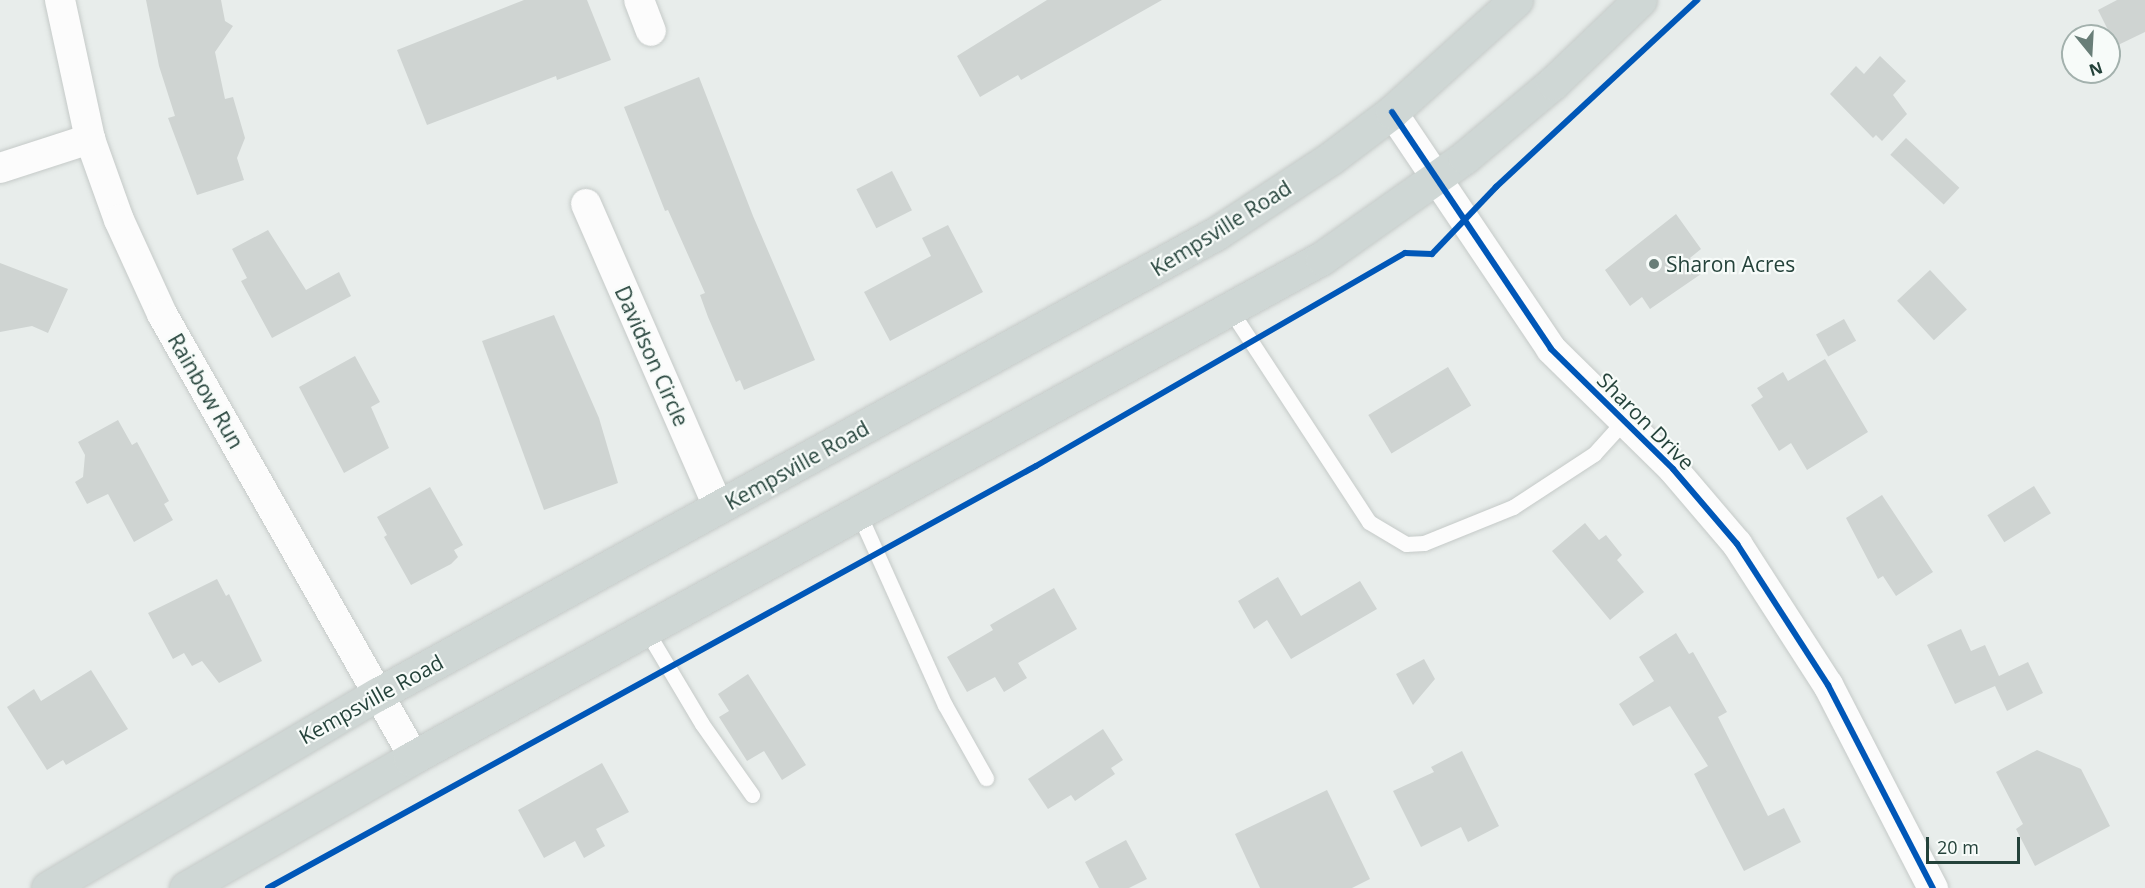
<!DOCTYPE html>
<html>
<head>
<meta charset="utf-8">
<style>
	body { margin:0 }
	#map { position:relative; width:2145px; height:888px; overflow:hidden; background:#e8edeb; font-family:"Open Sans",sans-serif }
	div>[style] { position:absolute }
	.building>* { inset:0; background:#cfd4d2; transform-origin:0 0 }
	.roads { filter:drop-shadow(0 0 2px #c5cac8) drop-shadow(0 0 2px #c5cac8) }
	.service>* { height:15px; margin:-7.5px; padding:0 7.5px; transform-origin:7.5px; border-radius:7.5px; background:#fcfcfc }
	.minor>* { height:30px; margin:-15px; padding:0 15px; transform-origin:15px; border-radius:15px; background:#fcfcfc }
	.primary>* { height:33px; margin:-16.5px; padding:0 16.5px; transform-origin:16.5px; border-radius:16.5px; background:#cfd7d5 }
	.cycleway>* { height:6px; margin:-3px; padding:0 3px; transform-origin:3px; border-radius:3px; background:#0057b8 }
	.dots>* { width:16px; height:16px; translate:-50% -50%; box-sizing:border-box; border:3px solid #f7fbf9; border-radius:50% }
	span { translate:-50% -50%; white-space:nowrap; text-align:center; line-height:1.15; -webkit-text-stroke:4.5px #f7fbf9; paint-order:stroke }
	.street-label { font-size:21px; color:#24423a }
	.poi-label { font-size:21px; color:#24423a }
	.left { translate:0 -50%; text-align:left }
	.north { position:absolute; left:2061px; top:24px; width:60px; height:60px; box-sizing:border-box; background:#f7fbf9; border:2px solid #a3b1ad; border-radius:50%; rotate:162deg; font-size:16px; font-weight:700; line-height:24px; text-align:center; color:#24423a }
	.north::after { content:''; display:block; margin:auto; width:21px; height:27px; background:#697e78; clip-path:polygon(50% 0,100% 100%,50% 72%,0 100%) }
	.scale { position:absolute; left:1926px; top:837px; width:94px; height:27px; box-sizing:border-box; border:3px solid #24423a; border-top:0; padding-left:8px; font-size:18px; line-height:21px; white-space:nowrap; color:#24423a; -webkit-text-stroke:4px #f7fbf9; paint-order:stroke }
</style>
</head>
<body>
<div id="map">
	<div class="building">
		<div style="clip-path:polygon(146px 0,221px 0,225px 21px,233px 26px,215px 52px,225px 99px,233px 97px,245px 138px,237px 158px,244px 180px,197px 195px,168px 118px,175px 116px,159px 66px)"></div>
		<div style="clip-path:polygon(524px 0,587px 0,611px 60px,557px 80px,556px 76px,427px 125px,397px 50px)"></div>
		<div style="clip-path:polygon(1047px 0,1162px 0,1021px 80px,1018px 75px,980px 97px,957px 56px)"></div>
		<div style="clip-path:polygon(2117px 0,2145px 0,2145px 32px,2116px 46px,2098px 10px)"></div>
		<div style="clip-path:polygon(1880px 56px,1906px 81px,1893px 95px,1907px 114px,1882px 141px,1876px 135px,1873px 138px,1830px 94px,1856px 66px,1864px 74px)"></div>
		<div style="clip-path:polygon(699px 77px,753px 216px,815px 360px,744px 390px,740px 380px,736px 382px,708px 317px,700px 295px,705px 293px,668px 210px,665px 211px,624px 107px)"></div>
		<div style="left:1906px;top:138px;width:73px;height:23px;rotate:43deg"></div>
		<div style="left:892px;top:171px;width:44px;height:40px;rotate:63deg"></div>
		<div style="clip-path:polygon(1676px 214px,1701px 249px,1690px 258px,1701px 274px,1650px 309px,1642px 297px,1630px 306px,1605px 270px)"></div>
		<div style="clip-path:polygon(948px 225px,983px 292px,890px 341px,864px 292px,931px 256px,922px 238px)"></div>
		<div style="clip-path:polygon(268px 230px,306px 290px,339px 272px,351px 296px,272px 338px,241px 281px,247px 278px,232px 249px)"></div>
		<div style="clip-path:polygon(0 263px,68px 289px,48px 333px,32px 326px,0 332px)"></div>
		<div style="left:1930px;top:270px;width:54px;height:45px;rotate:47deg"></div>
		<div style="clip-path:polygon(554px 315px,599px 418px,618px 483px,544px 510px,482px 341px)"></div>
		<div style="left:1844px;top:319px;width:25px;height:32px;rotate:61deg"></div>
		<div style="clip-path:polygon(355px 356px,380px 402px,371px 407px,389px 448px,344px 473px,299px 387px)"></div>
		<div style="clip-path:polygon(1825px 359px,1868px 432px,1807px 470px,1791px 443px,1779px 451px,1751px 405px,1763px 397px,1757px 388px,1783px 372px,1788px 381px)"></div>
		<div style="left:1448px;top:367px;width:45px;height:93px;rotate:59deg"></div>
		<div style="clip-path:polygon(118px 420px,132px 445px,137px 442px,169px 501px,164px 504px,173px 520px,134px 542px,108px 494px,87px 504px,75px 482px,83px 477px,85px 455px,78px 442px)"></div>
		<div style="left:2034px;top:486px;width:32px;height:55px;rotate:58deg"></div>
		<div style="clip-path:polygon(430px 487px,463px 545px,454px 550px,458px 557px,451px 564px,411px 585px,384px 537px,387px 535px,377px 517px)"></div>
		<div style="clip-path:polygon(1882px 495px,1933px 572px,1896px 596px,1883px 576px,1878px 579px,1846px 518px)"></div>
		<div style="clip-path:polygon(1585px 523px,1599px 540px,1606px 535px,1622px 555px,1617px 560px,1644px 592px,1610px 620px,1552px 551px)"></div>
		<div style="clip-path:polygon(1278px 577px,1301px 616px,1360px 581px,1377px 609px,1291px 659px,1267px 620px,1254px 629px,1238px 601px)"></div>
		<div style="clip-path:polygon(217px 579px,226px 596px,229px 594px,262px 661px,219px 683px,202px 661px,192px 666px,184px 653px,173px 659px,148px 613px)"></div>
		<div style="clip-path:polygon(1054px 588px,1077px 629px,1018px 663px,1027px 678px,1004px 692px,995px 677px,967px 692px,947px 657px,993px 630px,990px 625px)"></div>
		<div style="clip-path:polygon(1961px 629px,1971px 651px,1985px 645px,1999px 676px,2028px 662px,2043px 693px,2007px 711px,1995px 686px,1955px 704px,1927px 645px)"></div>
		<div style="clip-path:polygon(1676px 633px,1689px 654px,1693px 652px,1727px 712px,1718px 717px,1768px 816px,1784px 808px,1801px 842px,1744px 871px,1694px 774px,1708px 766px,1670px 706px,1633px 726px,1619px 704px,1654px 681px,1639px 657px)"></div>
		<div style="clip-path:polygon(1424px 659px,1435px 679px,1413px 705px,1396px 674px)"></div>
		<div style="clip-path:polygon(91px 670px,128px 729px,66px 765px,63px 760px,47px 770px,7px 707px,34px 689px,41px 701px)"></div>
		<div style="clip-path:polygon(748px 674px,806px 765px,782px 780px,764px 751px,747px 761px,719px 717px,729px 711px,718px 694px)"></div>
		<div style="clip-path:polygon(1103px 729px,1123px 760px,1111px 768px,1115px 774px,1075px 801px,1071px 795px,1048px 809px,1028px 779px)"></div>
		<div style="clip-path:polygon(2037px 750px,2081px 769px,2110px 826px,2035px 866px,2016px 829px,2023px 824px,1996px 772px)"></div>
		<div style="clip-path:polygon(1462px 751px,1499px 826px,1468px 842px,1461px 827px,1421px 847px,1393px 791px,1434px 772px,1431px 767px)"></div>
		<div style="clip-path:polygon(602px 763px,629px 812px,596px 829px,605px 846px,584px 858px,575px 841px,544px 858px,518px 810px)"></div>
		<div style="clip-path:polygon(1327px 790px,1370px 879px,1352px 888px,1260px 888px,1235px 834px)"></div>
		<div style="clip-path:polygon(1126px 840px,1147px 879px,1129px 888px,1099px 888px,1085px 862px)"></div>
	</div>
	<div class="roads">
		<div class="service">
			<div style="left:1231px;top:311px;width:252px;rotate:56.8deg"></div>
			<div style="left:1369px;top:522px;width:43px;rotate:30.7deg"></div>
			<div style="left:1406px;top:544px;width:18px;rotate:-3deg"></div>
			<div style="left:1424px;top:543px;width:96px;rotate:-22deg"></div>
			<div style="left:1513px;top:507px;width:97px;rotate:-33.2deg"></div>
			<div style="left:1594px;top:454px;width:43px;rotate:-47.8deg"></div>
			<div style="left:859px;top:514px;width:209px;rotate:65.8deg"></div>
			<div style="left:945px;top:705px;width:84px;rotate:60.7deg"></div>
			<div style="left:646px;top:630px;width:109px;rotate:59.2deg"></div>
			<div style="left:702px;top:724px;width:87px;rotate:54.8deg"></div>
		</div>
		<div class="minor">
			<div style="left:60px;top:0;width:142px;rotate:77.8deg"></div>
			<div style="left:90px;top:139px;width:86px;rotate:70.3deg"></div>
			<div style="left:119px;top:220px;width:103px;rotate:65.4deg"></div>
			<div style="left:162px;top:314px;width:510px;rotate:60.37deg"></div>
			<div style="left:639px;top:0;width:33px;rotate:69deg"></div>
			<div style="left:1392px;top:112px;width:285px;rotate:56.1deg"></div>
			<div style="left:1551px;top:349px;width:171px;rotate:44.5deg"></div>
			<div style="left:1673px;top:469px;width:99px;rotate:49.5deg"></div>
			<div style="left:1737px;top:544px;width:168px;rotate:57.2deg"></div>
			<div style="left:1828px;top:685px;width:229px;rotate:62.7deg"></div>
			<div style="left:0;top:168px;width:95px;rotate:-17.9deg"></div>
			<div style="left:586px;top:204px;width:332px;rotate:66.4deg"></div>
		</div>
		<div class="primary">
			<div style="left:48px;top:888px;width:383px;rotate:-30.5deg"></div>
			<div style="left:378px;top:694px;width:957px;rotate:-28.79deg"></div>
			<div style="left:1217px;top:233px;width:136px;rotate:-33.3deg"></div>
			<div style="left:1331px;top:158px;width:76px;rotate:-37deg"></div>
			<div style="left:1392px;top:112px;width:167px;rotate:-42.1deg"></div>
			<div style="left:186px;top:888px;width:258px;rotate:-29.9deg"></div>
			<div style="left:410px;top:759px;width:1041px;rotate:-28.78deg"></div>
			<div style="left:1322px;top:258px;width:175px;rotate:-35.2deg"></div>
			<div style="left:1465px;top:157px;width:115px;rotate:-40.1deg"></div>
			<div style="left:1553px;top:83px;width:120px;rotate:-43.7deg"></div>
		</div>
	</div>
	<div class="cycleway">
		<div style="left:1392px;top:112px;width:285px;rotate:56.1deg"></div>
		<div style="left:1551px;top:349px;width:171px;rotate:44.5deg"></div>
		<div style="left:1673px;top:469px;width:99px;rotate:49.5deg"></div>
		<div style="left:1737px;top:544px;width:168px;rotate:57.2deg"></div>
		<div style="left:1828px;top:685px;width:229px;rotate:62.7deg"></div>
		<div style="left:268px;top:888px;width:876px;rotate:-28.79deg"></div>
		<div style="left:1036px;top:466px;width:426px;rotate:-30deg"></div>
		<div style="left:1405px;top:253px;width:27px;rotate:2deg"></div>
		<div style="left:1432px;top:254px;width:93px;rotate:-46.3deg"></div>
		<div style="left:1496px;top:187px;width:275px;rotate:-42.9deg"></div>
	</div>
	<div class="dots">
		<div style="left:1654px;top:264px;background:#697e78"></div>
	</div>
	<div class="street-label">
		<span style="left:1221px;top:228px;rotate:-32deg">Kempsville Road</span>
		<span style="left:652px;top:356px;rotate:66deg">Davidson Circle</span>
		<span style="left:206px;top:391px;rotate:60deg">Rainbow Run</span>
		<span style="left:1646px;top:421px;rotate:45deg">Sharon Drive</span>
		<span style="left:797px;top:465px;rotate:-29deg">Kempsville Road</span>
		<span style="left:371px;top:699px;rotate:-29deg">Kempsville Road</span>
	</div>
	<div class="poi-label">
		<span class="left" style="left:1666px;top:264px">Sharon Acres</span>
	</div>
	<div class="north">N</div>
	<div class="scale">20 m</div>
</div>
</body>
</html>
